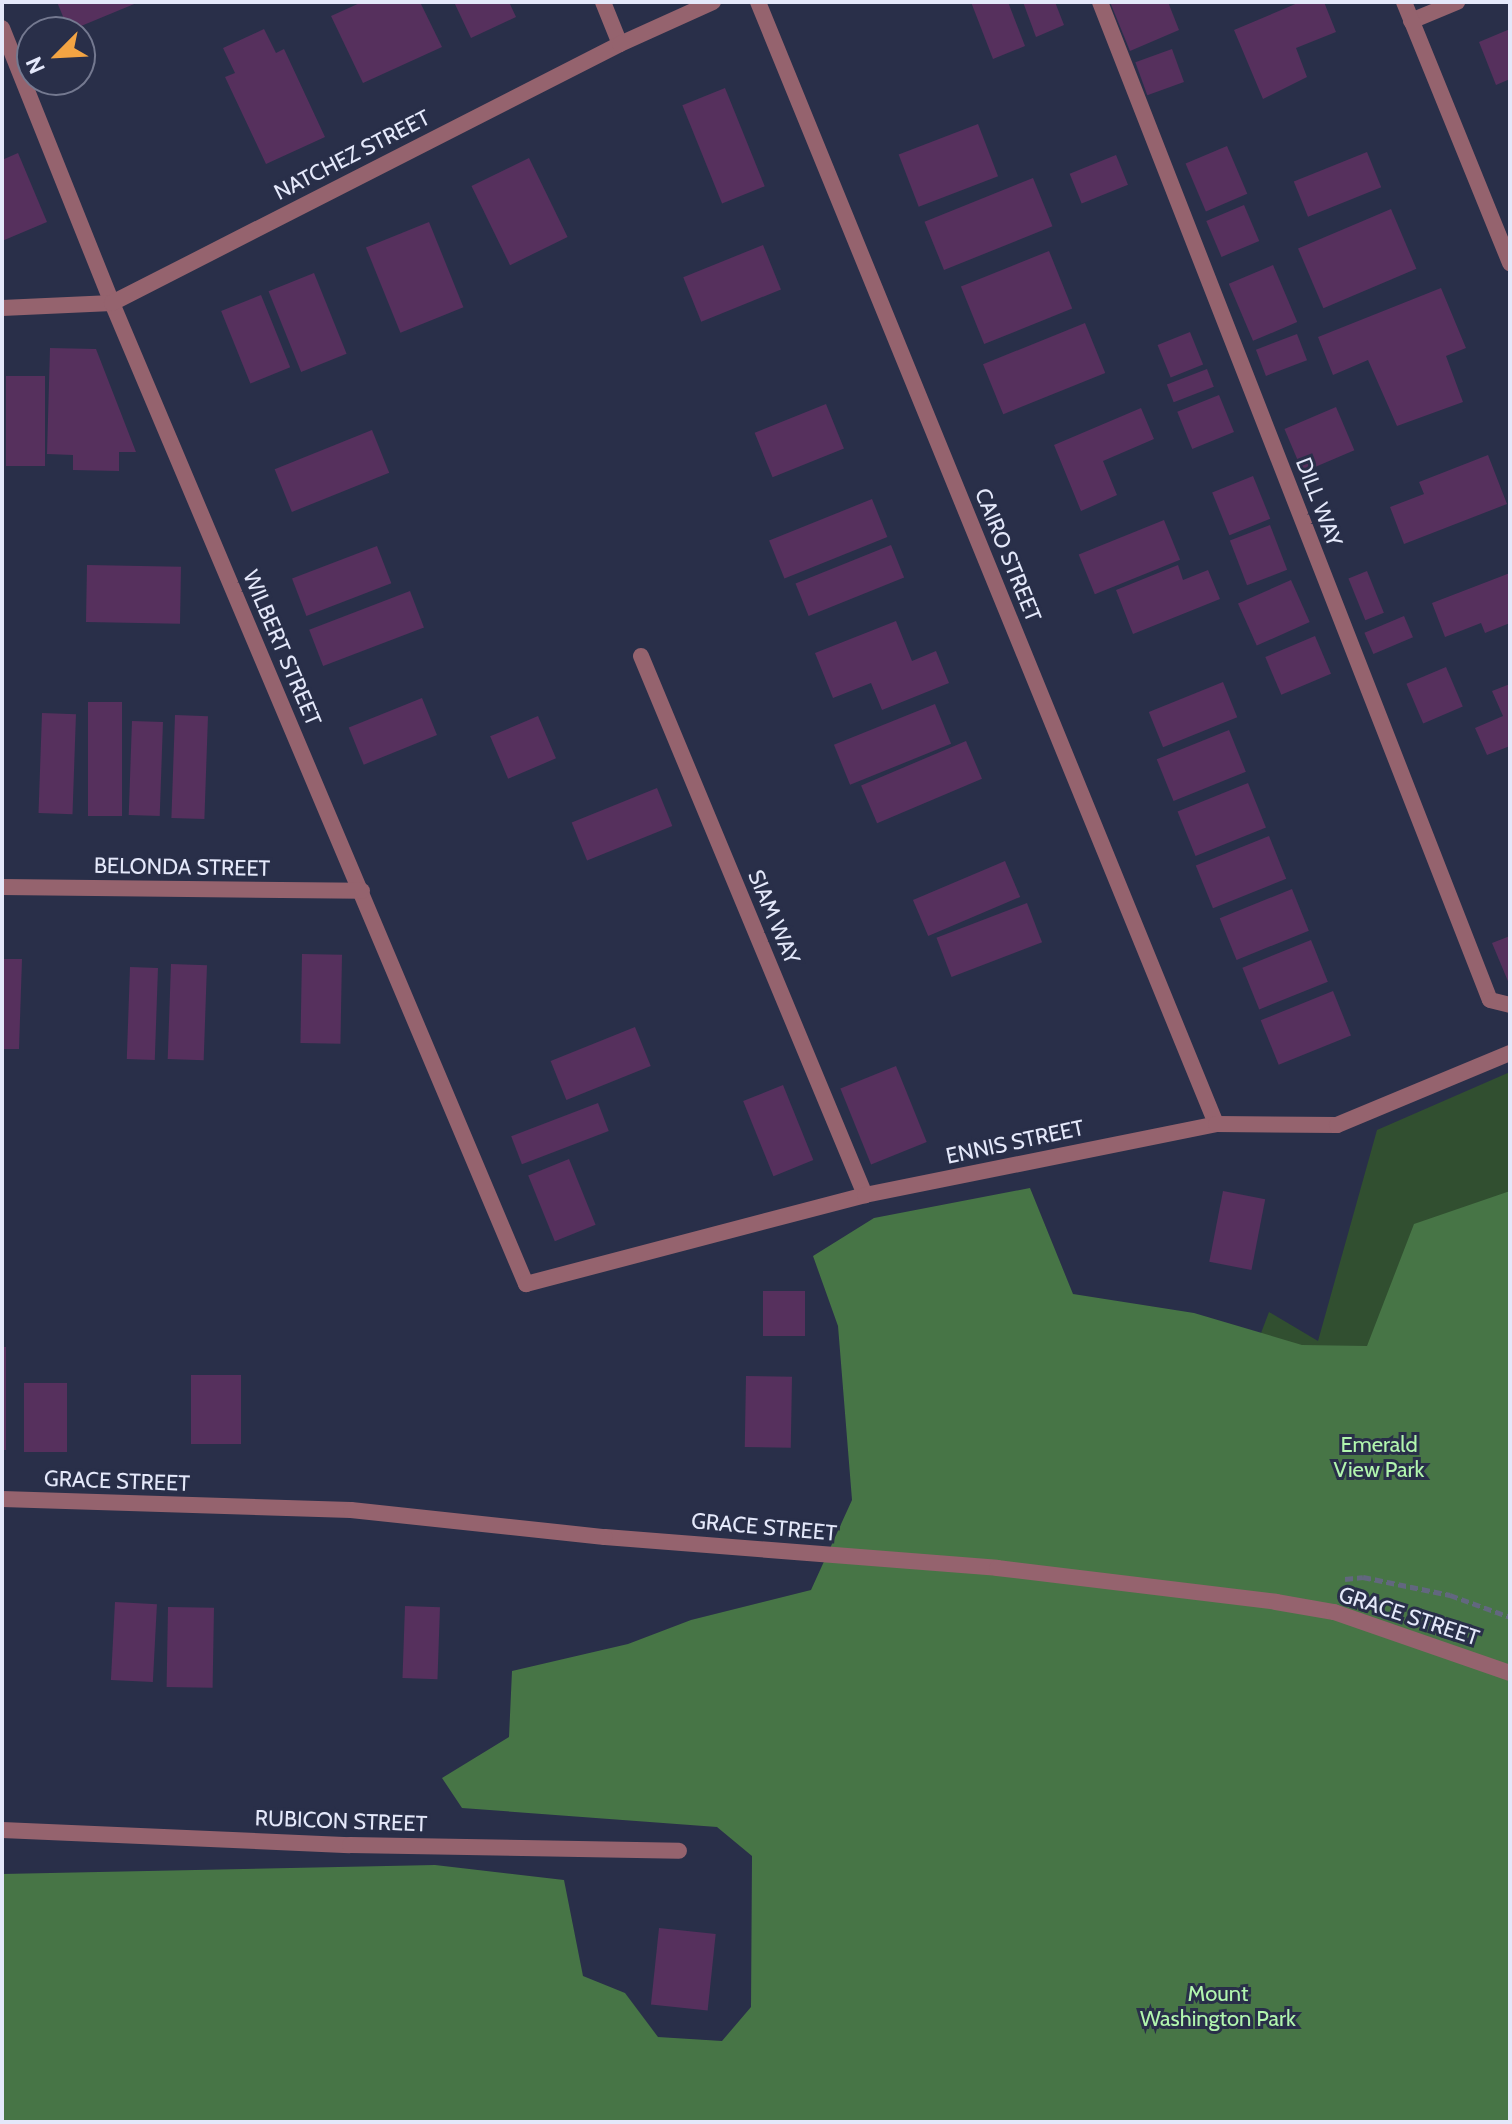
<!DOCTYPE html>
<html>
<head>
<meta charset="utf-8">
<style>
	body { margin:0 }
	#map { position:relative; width:1512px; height:2124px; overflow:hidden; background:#292f49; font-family:Cabin,sans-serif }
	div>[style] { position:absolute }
	.green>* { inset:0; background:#314f30 }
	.forest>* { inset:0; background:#477546 }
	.building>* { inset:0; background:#56305d; transform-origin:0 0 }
	.secondary-tunnel>* { height:16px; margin-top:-8px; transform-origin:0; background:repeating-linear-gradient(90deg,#454b64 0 16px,transparent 0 24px) }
	.path>* { height:5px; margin-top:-2.5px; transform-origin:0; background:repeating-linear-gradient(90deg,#62677f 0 8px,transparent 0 12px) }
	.lane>* { height:16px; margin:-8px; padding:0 8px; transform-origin:8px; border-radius:8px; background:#95636e }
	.street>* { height:16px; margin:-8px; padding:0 8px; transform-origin:8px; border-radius:8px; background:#95636e }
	span { translate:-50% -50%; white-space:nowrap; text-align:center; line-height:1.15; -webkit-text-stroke:6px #292f49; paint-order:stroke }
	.street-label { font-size:22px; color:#e4e8fa }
	.park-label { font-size:22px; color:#b1f5ae }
	.frame { position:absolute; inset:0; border:4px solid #e4e8fa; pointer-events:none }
	.north { position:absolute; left:16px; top:16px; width:80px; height:80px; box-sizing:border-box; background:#292f49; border:2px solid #747990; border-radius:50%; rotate:246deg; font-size:22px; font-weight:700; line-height:32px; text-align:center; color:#e4e8fa }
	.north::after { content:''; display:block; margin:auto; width:28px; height:36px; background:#f3a443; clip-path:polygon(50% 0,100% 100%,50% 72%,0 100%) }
</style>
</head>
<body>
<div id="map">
	<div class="green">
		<div style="clip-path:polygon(1510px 1072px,1510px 1656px,1191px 1517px,1269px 1312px,1318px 1341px,1377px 1130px)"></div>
	</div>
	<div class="forest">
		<div style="clip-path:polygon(1030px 1188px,1073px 1294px,1194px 1313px,1302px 1345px,1367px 1346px,1414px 1224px,1510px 1191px,1510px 2122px,2px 2122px,2px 1874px,435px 1865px,564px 1880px,583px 1976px,625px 1993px,658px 2037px,722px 2041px,751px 2007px,752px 1856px,717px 1827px,462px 1808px,442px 1778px,509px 1737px,512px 1671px,628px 1644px,691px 1620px,811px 1590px,852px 1500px,838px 1326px,813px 1256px,874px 1218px)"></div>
	</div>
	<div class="building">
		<div style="clip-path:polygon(57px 2px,139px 2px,69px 31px)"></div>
		<div style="clip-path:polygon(362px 2px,420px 2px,442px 47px,363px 83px,331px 16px)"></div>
		<div style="clip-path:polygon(454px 2px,509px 2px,516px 17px,471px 38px)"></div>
		<div style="clip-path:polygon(971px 2px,1008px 2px,1025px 46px,993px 59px)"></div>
		<div style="clip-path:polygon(1023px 2px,1055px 2px,1064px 25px,1036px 37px)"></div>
		<div style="clip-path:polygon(1110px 2px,1168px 2px,1179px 30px,1130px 51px)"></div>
		<div style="clip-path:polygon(1300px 2px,1324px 2px,1336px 32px,1296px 48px,1307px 77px,1263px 99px,1234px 30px)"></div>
		<div style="clip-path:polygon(264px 29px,276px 53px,284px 49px,325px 137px,266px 164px,225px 77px,235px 73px,223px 48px)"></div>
		<div style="clip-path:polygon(1510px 29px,1510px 79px,1496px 85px,1479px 42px)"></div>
		<div style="left:1172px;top:49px;width:35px;height:39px;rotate:70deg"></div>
		<div style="left:725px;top:88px;width:106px;height:46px;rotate:68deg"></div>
		<div style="left:978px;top:124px;width:56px;height:85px;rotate:69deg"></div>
		<div style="left:1227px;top:146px;width:52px;height:45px;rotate:67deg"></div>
		<div style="left:1367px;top:152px;width:38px;height:79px;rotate:68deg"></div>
		<div style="clip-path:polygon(18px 153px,47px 222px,2px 241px,2px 160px)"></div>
		<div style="left:1116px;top:155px;width:32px;height:50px;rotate:68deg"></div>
		<div style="left:529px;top:158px;width:88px;height:64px;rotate:64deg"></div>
		<div style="left:1033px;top:178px;width:52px;height:117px;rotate:68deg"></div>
		<div style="left:1244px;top:205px;width:39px;height:41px;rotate:67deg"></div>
		<div style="left:1391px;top:209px;width:65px;height:101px;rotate:67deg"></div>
		<div style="left:429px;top:222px;width:92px;height:68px;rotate:68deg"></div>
		<div style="left:763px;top:245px;width:48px;height:86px;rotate:68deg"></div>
		<div style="left:1049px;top:251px;width:62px;height:95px;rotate:68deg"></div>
		<div style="left:1273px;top:265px;width:62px;height:48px;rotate:67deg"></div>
		<div style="left:314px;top:273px;width:87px;height:49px;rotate:68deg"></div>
		<div style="clip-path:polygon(1441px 288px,1466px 348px,1446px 356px,1463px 402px,1397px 426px,1368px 360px,1333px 375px,1318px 337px)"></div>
		<div style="left:261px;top:295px;width:78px;height:43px;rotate:68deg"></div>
		<div style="left:1085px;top:323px;width:54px;height:110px;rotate:68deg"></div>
		<div style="left:1190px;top:332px;width:35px;height:35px;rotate:68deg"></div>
		<div style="left:1297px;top:334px;width:28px;height:44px;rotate:69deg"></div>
		<div style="clip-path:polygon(50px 348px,96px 349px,136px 452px,119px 452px,119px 471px,73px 470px,73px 455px,47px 454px)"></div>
		<div style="left:1207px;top:369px;width:19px;height:43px;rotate:69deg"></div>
		<div style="left:6px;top:376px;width:39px;height:90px"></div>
		<div style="left:1219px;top:395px;width:40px;height:45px;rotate:68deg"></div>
		<div style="left:826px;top:404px;width:48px;height:77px;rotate:68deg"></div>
		<div style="left:1336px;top:407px;width:47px;height:56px;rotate:67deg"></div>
		<div style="clip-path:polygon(1141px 408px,1154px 439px,1103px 461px,1117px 495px,1081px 511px,1054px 445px)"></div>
		<div style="left:372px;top:430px;width:46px;height:105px;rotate:68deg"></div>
		<div style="clip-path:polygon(1488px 455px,1507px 504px,1404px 544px,1390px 507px,1424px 494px,1419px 482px)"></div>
		<div style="left:1253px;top:476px;width:46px;height:44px;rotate:68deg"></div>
		<div style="left:872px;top:499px;width:41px;height:111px;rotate:68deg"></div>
		<div style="left:1164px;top:520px;width:43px;height:92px;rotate:68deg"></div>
		<div style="left:1270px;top:525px;width:48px;height:43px;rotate:69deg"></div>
		<div style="left:891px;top:545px;width:35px;height:103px;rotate:68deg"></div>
		<div style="left:377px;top:546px;width:40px;height:91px;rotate:69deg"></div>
		<div style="left:87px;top:565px;width:94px;height:57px;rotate:1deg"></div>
		<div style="clip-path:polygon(1178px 565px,1183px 580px,1208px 570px,1220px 599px,1133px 634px,1116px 590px)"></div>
		<div style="left:1367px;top:571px;width:45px;height:20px;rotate:68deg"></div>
		<div style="clip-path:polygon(1510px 573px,1510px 623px,1485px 633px,1481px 623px,1445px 637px,1432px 603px)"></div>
		<div style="left:1291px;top:580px;width:46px;height:58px;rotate:66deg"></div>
		<div style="left:410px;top:591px;width:39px;height:108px;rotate:69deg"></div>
		<div style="left:1404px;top:616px;width:23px;height:43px;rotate:67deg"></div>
		<div style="clip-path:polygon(896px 621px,912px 661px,936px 651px,949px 683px,882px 710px,871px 683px,833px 698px,815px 653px)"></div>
		<div style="left:1315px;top:636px;width:41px;height:54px;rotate:67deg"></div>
		<div style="left:1446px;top:667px;width:43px;height:43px;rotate:67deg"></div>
		<div style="left:1223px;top:682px;width:38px;height:80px;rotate:68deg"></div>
		<div style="clip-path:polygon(1510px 684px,1510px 746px,1487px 755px,1475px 728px,1503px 716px,1492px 691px)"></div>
		<div style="left:422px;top:698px;width:40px;height:79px;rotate:68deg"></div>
		<div style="left:88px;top:702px;width:34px;height:114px"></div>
		<div style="left:935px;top:704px;width:43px;height:109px;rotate:68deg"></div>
		<div style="left:42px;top:713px;width:34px;height:100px;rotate:2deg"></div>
		<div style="left:175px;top:715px;width:33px;height:103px;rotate:2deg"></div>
		<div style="left:538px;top:716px;width:46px;height:52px;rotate:67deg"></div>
		<div style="left:132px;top:721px;width:31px;height:94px;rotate:2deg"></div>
		<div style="left:1229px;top:730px;width:45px;height:78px;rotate:68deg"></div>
		<div style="left:966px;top:741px;width:41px;height:114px;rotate:67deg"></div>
		<div style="left:1248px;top:783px;width:48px;height:76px;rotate:68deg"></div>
		<div style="left:657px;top:788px;width:41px;height:92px;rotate:68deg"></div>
		<div style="left:1269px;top:836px;width:46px;height:79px;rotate:68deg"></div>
		<div style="left:1005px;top:861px;width:39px;height:100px;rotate:67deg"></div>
		<div style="left:1292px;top:889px;width:45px;height:78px;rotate:68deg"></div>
		<div style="left:1027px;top:903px;width:42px;height:97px;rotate:69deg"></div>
		<div style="clip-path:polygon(1510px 936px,1510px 986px,1492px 943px)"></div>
		<div style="left:1311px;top:940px;width:45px;height:74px;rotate:68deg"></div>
		<div style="left:302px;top:954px;width:40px;height:89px;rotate:1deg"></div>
		<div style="clip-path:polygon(2px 959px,22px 959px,19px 1049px,2px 1049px)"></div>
		<div style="left:171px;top:964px;width:36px;height:95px;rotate:2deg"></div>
		<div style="left:130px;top:967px;width:28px;height:92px;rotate:2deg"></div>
		<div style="left:1333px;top:991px;width:48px;height:78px;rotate:68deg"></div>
		<div style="left:635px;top:1027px;width:42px;height:91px;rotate:68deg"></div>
		<div style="left:896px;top:1066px;width:82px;height:60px;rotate:68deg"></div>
		<div style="left:783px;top:1085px;width:81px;height:43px;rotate:68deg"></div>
		<div style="left:598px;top:1103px;width:30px;height:93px;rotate:69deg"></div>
		<div style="left:569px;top:1159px;width:71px;height:44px;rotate:68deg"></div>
		<div style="left:1223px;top:1191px;width:43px;height:72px;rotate:11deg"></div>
		<div style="left:763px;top:1291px;width:42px;height:45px"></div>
		<div style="left:2px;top:1347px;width:4px;height:103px"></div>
		<div style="left:191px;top:1375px;width:50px;height:69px"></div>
		<div style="left:746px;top:1376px;width:46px;height:71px;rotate:1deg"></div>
		<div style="left:24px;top:1383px;width:43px;height:69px"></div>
		<div style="left:115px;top:1602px;width:42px;height:78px;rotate:3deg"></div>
		<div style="left:405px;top:1606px;width:35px;height:72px;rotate:2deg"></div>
		<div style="left:168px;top:1607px;width:46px;height:80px;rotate:1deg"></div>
		<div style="left:659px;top:1928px;width:57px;height:77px;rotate:6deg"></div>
	</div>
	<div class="secondary-tunnel">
		<div style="left:2px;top:2122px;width:1px"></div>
	</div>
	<div class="path">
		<div style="left:1345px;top:1579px;width:18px;rotate:-6deg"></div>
		<div style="left:1363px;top:1577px;width:89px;rotate:11.7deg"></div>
		<div style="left:1450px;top:1595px;width:64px;rotate:20.1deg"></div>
	</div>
	<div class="lane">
		<div style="left:1411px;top:21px;width:50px;rotate:-22.4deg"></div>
		<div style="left:641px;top:656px;width:584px;rotate:67.43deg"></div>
		<div style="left:605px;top:1537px;width:393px;rotate:4.5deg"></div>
		<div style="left:997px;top:1568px;width:281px;rotate:6.9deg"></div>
		<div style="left:1276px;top:1602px;width:59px;rotate:9.8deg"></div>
		<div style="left:1334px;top:1612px;width:186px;rotate:19.1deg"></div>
		<div style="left:2px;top:1830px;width:348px;rotate:2.5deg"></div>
		<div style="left:350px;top:1845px;width:329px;rotate:1deg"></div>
	</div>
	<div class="street">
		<div style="left:603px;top:2px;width:45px;rotate:68deg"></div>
		<div style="left:758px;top:2px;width:1212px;rotate:67.79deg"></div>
		<div style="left:1100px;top:2px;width:1071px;rotate:68.66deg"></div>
		<div style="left:1490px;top:1000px;width:21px;rotate:14deg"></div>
		<div style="left:1404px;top:2px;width:282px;rotate:67.9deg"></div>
		<div style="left:2px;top:28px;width:296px;rotate:68.2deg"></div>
		<div style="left:112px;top:303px;width:1065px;rotate:67.12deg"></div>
		<div style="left:526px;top:1284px;width:350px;rotate:-14.7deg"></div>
		<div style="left:865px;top:1195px;width:358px;rotate:-11.4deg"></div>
		<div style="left:1216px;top:1124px;width:121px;rotate:0.5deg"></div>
		<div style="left:1337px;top:1125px;width:187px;rotate:-22.6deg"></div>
		<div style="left:2px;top:308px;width:110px;rotate:-2.6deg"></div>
		<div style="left:112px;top:303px;width:570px;rotate:-27.01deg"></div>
		<div style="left:620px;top:44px;width:102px;rotate:-24.3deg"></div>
		<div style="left:2px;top:887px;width:360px;rotate:0.6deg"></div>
		<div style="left:2px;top:1499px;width:349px;rotate:1.8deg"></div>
		<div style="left:351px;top:1510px;width:255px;rotate:6.1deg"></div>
	</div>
	<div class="street-label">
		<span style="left:352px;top:155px;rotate:-27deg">NATCHEZ STREET</span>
		<span style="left:1319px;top:502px;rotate:69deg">DILL WAY</span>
		<span style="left:1008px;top:555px;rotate:68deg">CAIRO STREET</span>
		<span style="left:282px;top:648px;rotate:67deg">WILBERT STREET</span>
		<span style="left:182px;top:867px;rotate:1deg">BELONDA STREET</span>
		<span style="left:774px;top:917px;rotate:67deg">SIAM WAY</span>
		<span style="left:1015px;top:1142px;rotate:-12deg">ENNIS STREET</span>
		<span style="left:117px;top:1481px;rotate:2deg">GRACE STREET</span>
		<span style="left:764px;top:1527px;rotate:5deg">GRACE STREET</span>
		<span style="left:1409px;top:1616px;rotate:18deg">GRACE STREET</span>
		<span style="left:341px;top:1821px;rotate:2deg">RUBICON STREET</span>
	</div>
	<div class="park-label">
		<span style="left:1379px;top:1457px">Emerald<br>View Park</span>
		<span style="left:1218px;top:2006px">Mount<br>Washington Park</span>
	</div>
	<div class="frame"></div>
	<div class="north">N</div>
</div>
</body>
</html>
